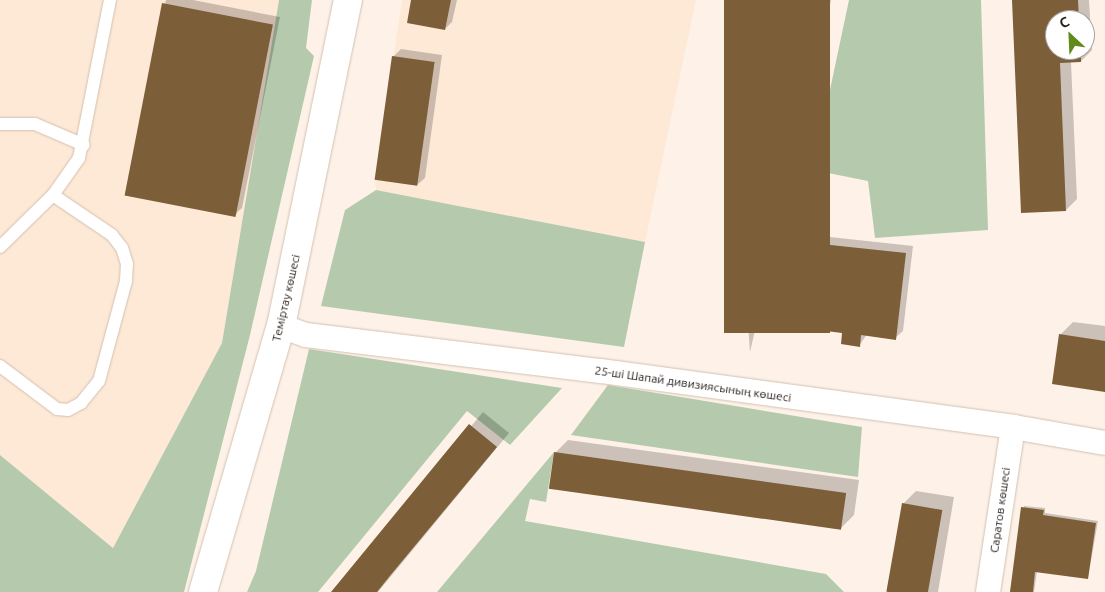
<!DOCTYPE html>
<html>
<head>
<meta charset="utf-8">
<style>
	body { margin:0 }
	#map { position:relative; width:1105px; height:592px; overflow:hidden; background:#fef2e8; font-family:Ubuntu,sans-serif }
	div>[style] { position:absolute }
	.built>* { inset:0; background:#fee9d7 }
	.green>* { inset:0; background:#b5caad }
	.shadow>* { inset:0; background:#0003 }
	.building>* { inset:0; background:#7c5e39; transform-origin:0 0 }
	.roads { filter:drop-shadow(0 0 1px #d3c0b0) drop-shadow(0 0 1px #d3c0b0) }
	.service>* { height:12px; margin:-6px; padding:0 6px; transform-origin:6px; border-radius:6px; background:#fff }
	.minor>* { height:24px; margin:-12px; padding:0 12px; transform-origin:12px; border-radius:12px; background:#fff }
	.tertiary>* { height:28px; margin:-14px; padding:0 14px; transform-origin:14px; border-radius:14px; background:#fff }
	span { translate:-50% -50%; white-space:nowrap; text-align:center; line-height:1.15; -webkit-text-stroke:5px #fff; paint-order:stroke }
	.street-label { font-size:12px; color:#211a15 }
	.north { position:absolute; left:1045px; top:10px; width:50px; height:50px; box-sizing:border-box; background:#fff; border:1px solid #a6a3a1; border-radius:50%; rotate:335deg; font-size:14px; font-weight:700; line-height:20px; text-align:center; color:#211a15 }
	.north::after { content:''; display:block; margin:auto; width:18px; height:22px; background:#608a19; clip-path:polygon(50% 0,100% 100%,50% 72%,0 100%) }
</style>
</head>
<body>
<div id="map">
	<div class="built">
		<div style="clip-path:polygon(0 0,279px 0,222px 343px,113px 548px,0 455px)"></div>
		<div style="clip-path:polygon(402px 0,696px 0,645px 242px,376px 190px,375px 180px)"></div>
	</div>
	<div class="green">
		<div style="clip-path:polygon(279px 0,312px 0,306px 48px,314px 56px,250px 335px,184px 592px,0 592px,0 455px,113px 548px,222px 343px)"></div>
		<div style="clip-path:polygon(849px 0,981px 0,988px 230px,875px 238px,868px 181px,813px 170px)"></div>
		<div style="clip-path:polygon(376px 190px,645px 242px,624px 347px,321px 306px,345px 210px)"></div>
		<div style="clip-path:polygon(309px 349px,562px 388px,510px 445px,467px 411px,318px 592px,247px 592px,256px 571px)"></div>
		<div style="clip-path:polygon(608px 385px,862px 427px,858px 477px,571px 435px)"></div>
		<div style="clip-path:polygon(554px 452px,546px 502px,530px 499px,525px 521px,826px 574px,844px 592px,437px 592px)"></div>
	</div>
	<div class="shadow">
		<div style="clip-path:polygon(166px 0,193px 0,280px 17px,242px 208px,234px 215px,125px 194px)"></div>
		<div style="clip-path:polygon(412px 0,457px 0,452px 22px,445px 29px)"></div>
		<div style="clip-path:polygon(726px 0,831px 0,750px 352px)"></div>
		<div style="clip-path:polygon(evenodd,1013px 0,1089px 0,1092px 50px,1081px 61px,1071px 62px,1077px 199px,1066px 210px,1013px 0,1055px 20px,1085px 20px,1085px 50px,1055px 50px,1055px 20px)"></div>
		<div style="clip-path:polygon(401px 49px,442px 55px,425px 178px,417px 185px,393px 57px)"></div>
		<div style="clip-path:polygon(830px 237px,913px 246px,903px 331px,895px 338px,867px 334px,859px 346px,843px 331px,822px 244px)"></div>
		<div style="clip-path:polygon(1073px 322px,1105px 326px,1105px 390px,1060px 335px)"></div>
		<div style="clip-path:polygon(483px 412px,509px 433px,378px 592px,332px 592px)"></div>
		<div style="clip-path:polygon(568px 440px,859px 480px,854px 515px,841px 528px,555px 453px)"></div>
		<div style="clip-path:polygon(916px 491px,954px 497px,938px 592px,888px 592px,903px 504px)"></div>
		<div style="clip-path:polygon(1024px 506px,1045px 508px,1045px 513px,1098px 521px,1088px 578px,1037px 571px,1034px 592px,1010px 592px)"></div>
	</div>
	<div class="building">
		<div style="clip-path:polygon(411px 0,451px 0,445px 30px,407px 23px)"></div>
		<div style="left:724px;top:0;width:106px;height:333px"></div>
		<div style="clip-path:polygon(1012px 0,1078px 0,1079px 20px,1055px 20px,1055px 50px,1081px 50px,1081px 62px,1060px 63px,1066px 211px,1021px 213px)"></div>
		<div style="left:162px;top:3px;width:113px;height:196px;rotate:11deg"></div>
		<div style="left:392px;top:56px;width:43px;height:125px;rotate:8deg"></div>
		<div style="clip-path:polygon(821px 244px,906px 253px,896px 340px,861px 335px,860px 347px,841px 344px,842px 333px,810px 329px)"></div>
		<div style="clip-path:polygon(1059px 334px,1105px 341px,1105px 392px,1052px 384px)"></div>
		<div style="clip-path:polygon(469px 424px,497px 447px,389px 577px,377px 592px,331px 592px)"></div>
		<div style="left:554px;top:452px;width:295px;height:37px;rotate:8deg"></div>
		<div style="left:902px;top:503px;width:41px;height:90px;rotate:10deg"></div>
		<div style="clip-path:polygon(1021px 507px,1044px 510px,1043px 515px,1096px 523px,1088px 579px,1035px 572px,1033px 592px,1010px 592px)"></div>
	</div>
	<div class="roads">
		<div class="service">
			<div style="left:0;top:124px;width:35px"></div>
			<div style="left:35px;top:124px;width:53px;rotate:23.2deg"></div>
			<div style="left:0;top:247px;width:74px;rotate:-44.5deg"></div>
			<div style="left:53px;top:195px;width:45px;rotate:-54.9deg"></div>
			<div style="left:79px;top:158px;width:161px;rotate:-78.9deg"></div>
			<div style="left:0;top:366px;width:71px;rotate:37deg"></div>
			<div style="left:57px;top:409px;width:11px;rotate:5deg"></div>
			<div style="left:68px;top:410px;width:15px;rotate:-28deg"></div>
			<div style="left:81px;top:403px;width:28px;rotate:-51deg"></div>
			<div style="left:99px;top:381px;width:104px;rotate:-74.9deg"></div>
			<div style="left:126px;top:281px;width:17px;rotate:-87deg"></div>
			<div style="left:127px;top:264px;width:17px;rotate:-107deg"></div>
			<div style="left:122px;top:248px;width:16px;rotate:-128deg"></div>
			<div style="left:112px;top:235px;width:71px;rotate:-145.9deg"></div>
		</div>
		<div class="minor">
			<div style="left:281px;top:326px;width:27px;rotate:20deg"></div>
			<div style="left:306px;top:335px;width:297px;rotate:7deg"></div>
			<div style="left:601px;top:371px;width:416px;rotate:7.7deg"></div>
			<div style="left:1013px;top:427px;width:93px;rotate:9.9deg"></div>
			<div style="left:988px;top:592px;width:167px;rotate:-81.4deg"></div>
		</div>
		<div class="tertiary">
			<div style="left:203px;top:592px;width:277px;rotate:-73.7deg"></div>
			<div style="left:281px;top:326px;width:333px;rotate:-78.4deg"></div>
		</div>
	</div>
	<div class="street-label">
		<span style="left:286px;top:298px;rotate:-77deg">Теміртау көшесі</span>
		<span style="left:693px;top:384px;rotate:8deg">25-ші Шапай дивизиясының көшесі</span>
		<span style="left:1000px;top:510px;rotate:-82deg">Саратов көшесі</span>
	</div>
	<div class="north">С</div>
</div>
</body>
</html>
